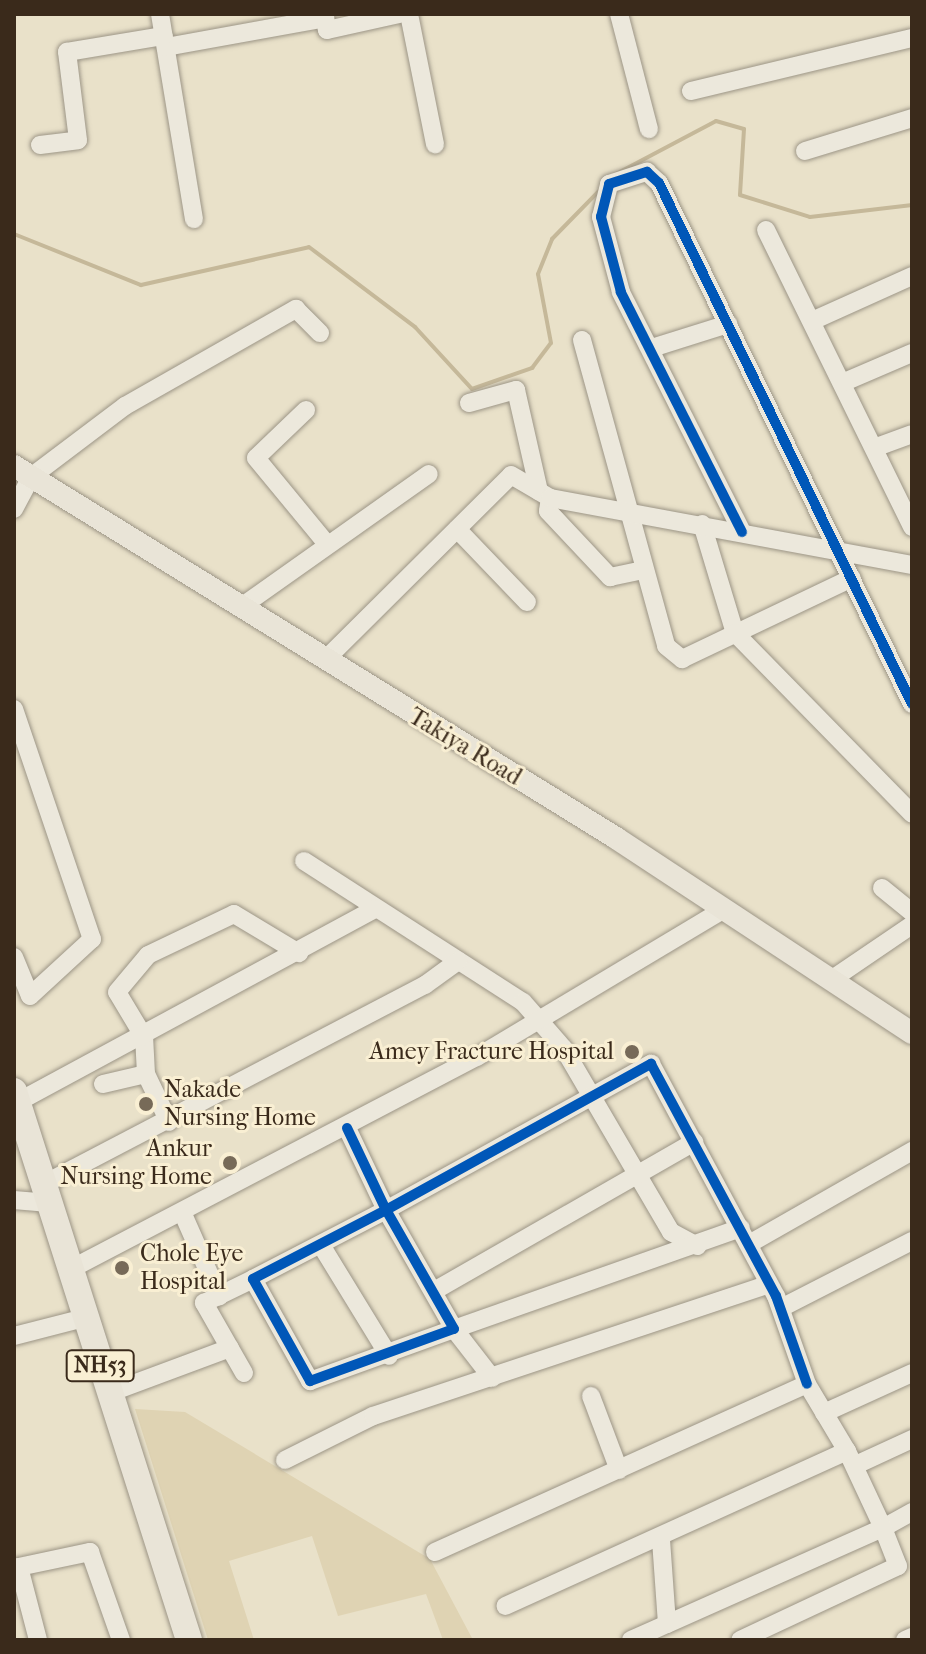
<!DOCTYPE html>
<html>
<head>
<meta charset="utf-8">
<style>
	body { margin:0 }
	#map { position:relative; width:926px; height:1654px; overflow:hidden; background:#e9e1c9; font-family:"IM FELL French Canon",serif }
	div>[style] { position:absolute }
	.green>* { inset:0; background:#dfd3b3 }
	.stream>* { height:4px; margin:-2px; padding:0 2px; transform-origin:2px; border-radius:2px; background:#c5b899 }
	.roads { filter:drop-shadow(0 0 2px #9c9586) drop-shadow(0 0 2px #9c9586) }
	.minor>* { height:18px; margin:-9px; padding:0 9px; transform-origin:9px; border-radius:9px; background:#ece8dc }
	.major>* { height:22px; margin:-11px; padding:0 11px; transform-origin:11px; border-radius:11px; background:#e9e4d7 }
	.highway>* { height:26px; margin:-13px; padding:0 13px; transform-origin:13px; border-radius:13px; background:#e9e4d7 }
	.cycleway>* { height:10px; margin:-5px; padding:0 5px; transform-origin:5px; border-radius:5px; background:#0057b8 }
	.dots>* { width:22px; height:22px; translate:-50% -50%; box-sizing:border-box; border:4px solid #f9efd3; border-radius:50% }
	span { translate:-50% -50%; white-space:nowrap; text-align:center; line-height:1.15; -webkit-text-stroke:6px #f9efd3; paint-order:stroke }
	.shield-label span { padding:2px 6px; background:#f9efd3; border:2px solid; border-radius:6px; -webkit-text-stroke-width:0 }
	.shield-label { font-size:22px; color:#3a2a1b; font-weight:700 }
	.street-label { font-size:24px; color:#3a2a1b }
	.poi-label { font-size:24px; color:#3a2a1b }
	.right { translate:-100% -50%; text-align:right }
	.left { translate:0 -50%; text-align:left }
	.frame { position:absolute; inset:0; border:16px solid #3a2a1b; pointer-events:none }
</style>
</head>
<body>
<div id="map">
	<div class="green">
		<div style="clip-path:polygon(135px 1409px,185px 1412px,430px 1559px,473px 1640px,443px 1640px,426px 1594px,338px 1616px,312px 1536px,229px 1561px,254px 1640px,208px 1640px)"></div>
	</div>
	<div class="stream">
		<div style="left:614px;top:175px;width:115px;rotate:-27.9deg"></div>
		<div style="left:716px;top:121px;width:29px;rotate:16deg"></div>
		<div style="left:744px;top:129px;width:66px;rotate:93.5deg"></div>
		<div style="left:740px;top:195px;width:73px;rotate:17.4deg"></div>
		<div style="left:810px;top:217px;width:103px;rotate:-6.7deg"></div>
		<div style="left:14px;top:234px;width:137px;rotate:21.9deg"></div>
		<div style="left:141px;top:285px;width:172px;rotate:-12.7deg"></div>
		<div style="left:309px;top:247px;width:133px;rotate:37deg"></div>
		<div style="left:415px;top:327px;width:84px;rotate:47.4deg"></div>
		<div style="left:472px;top:389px;width:64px;rotate:-19.3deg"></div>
		<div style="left:532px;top:368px;width:31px;rotate:-53deg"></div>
		<div style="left:551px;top:343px;width:70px;rotate:-100.7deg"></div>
		<div style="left:538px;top:274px;width:38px;rotate:-68deg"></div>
		<div style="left:552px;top:239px;width:69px;rotate:-45.6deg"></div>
	</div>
	<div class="roads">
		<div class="minor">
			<div style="left:160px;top:14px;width:208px;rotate:80.6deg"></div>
			<div style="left:409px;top:14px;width:133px;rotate:78.7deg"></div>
			<div style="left:619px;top:14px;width:119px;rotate:75.4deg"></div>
			<div style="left:166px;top:47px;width:162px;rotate:-10.3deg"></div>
			<div style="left:325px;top:18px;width:12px;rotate:81deg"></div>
			<div style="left:327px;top:30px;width:74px;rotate:-12.5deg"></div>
			<div style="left:691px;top:91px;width:227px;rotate:-13.5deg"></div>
			<div style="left:40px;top:145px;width:38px;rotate:-7deg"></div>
			<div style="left:78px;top:140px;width:89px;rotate:-97.1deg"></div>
			<div style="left:67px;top:52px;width:98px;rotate:-9.4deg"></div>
			<div style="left:805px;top:151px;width:112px;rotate:-17.1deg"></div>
			<div style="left:766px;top:230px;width:331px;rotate:63.8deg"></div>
			<div style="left:812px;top:321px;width:110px;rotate:-24.2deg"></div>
			<div style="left:582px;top:340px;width:317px;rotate:74.6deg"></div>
			<div style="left:666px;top:646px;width:21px;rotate:39deg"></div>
			<div style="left:682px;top:659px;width:188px;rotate:-25.5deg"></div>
			<div style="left:652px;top:348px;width:80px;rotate:-17.5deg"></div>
			<div style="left:842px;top:383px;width:76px;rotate:-23.2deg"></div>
			<div style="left:469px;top:403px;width:49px;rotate:-15.5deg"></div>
			<div style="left:516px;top:390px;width:104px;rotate:77.2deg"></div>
			<div style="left:306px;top:410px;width:69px;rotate:136.2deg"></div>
			<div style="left:256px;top:458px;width:110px;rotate:50.5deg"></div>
			<div style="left:874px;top:448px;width:40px;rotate:-20.2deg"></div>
			<div style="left:550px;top:498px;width:13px;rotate:99deg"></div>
			<div style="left:548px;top:511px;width:91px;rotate:46.8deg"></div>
			<div style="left:610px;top:577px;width:34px;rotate:-12deg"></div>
			<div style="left:14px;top:509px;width:36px;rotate:-62deg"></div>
			<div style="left:31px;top:477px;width:118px;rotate:-37.1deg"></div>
			<div style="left:125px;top:406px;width:197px;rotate:-29.6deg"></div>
			<div style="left:296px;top:309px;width:34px;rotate:45deg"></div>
			<div style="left:702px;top:524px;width:114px;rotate:73.2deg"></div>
			<div style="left:735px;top:633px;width:253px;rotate:45.6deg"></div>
			<div style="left:457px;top:529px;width:101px;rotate:46.2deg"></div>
			<div style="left:742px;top:532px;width:269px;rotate:-116.8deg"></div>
			<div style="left:621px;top:292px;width:78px;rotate:-104.9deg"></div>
			<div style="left:601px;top:217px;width:34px;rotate:-76deg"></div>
			<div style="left:609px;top:184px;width:40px;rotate:-18deg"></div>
			<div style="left:647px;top:172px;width:16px;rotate:43deg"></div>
			<div style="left:659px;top:183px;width:579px;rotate:64.1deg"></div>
			<div style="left:241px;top:607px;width:230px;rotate:-35.3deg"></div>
			<div style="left:325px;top:660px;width:262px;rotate:-44.8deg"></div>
			<div style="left:511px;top:475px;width:45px;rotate:30.5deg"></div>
			<div style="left:550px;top:498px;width:368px;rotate:10.5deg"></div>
			<div style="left:14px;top:709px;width:243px;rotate:71.3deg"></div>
			<div style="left:92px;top:939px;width:84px;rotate:137.4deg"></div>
			<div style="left:30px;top:996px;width:42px;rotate:-112.3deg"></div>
			<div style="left:304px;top:861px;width:260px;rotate:32.8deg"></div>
			<div style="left:523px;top:1002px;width:62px;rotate:48.9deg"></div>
			<div style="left:564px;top:1049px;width:212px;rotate:59.7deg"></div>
			<div style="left:671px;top:1232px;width:30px;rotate:28deg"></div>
			<div style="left:882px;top:888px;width:38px;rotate:39deg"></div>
			<div style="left:831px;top:980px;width:98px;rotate:-34.2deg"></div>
			<div style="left:146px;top:1074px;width:53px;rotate:64.4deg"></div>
			<div style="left:103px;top:1084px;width:44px;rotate:-13.1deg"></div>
			<div style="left:146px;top:1074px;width:37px;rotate:-93deg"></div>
			<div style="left:144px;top:1037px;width:52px;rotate:-121deg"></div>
			<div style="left:117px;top:992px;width:48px;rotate:-50deg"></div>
			<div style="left:148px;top:955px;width:95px;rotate:-25.5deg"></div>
			<div style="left:234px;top:914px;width:76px;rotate:31deg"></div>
			<div style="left:14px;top:1104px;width:410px;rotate:-28.4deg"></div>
			<div style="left:347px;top:1128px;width:91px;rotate:64.6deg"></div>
			<div style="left:386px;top:1210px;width:150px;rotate:152.6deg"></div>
			<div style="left:253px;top:1279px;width:117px;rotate:60.8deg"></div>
			<div style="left:310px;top:1381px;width:153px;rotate:-19.9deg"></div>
			<div style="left:454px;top:1329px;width:137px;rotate:-119.7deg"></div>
			<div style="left:386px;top:1210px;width:303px;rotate:-28.9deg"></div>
			<div style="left:651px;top:1064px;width:264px;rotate:61.7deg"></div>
			<div style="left:776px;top:1296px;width:93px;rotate:70.6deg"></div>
			<div style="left:44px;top:1184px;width:430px;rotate:-27.6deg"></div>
			<div style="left:425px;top:985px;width:41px;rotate:-36deg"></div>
			<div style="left:14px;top:1200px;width:35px;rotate:5deg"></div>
			<div style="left:183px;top:1214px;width:90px;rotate:66.3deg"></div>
			<div style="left:749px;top:1244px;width:188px;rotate:-29.7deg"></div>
			<div style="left:321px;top:1245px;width:130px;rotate:58.5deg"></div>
			<div style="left:69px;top:1270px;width:460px;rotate:-27.6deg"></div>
			<div style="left:477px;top:1057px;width:288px;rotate:-30.9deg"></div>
			<div style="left:434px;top:1291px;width:300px;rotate:-29.8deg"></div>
			<div style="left:781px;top:1308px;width:147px;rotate:-27.1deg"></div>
			<div style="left:454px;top:1329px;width:304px;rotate:-19.4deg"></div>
			<div style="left:454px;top:1329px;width:62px;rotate:52.2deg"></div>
			<div style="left:14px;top:1336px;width:72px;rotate:-14.4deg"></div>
			<div style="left:244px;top:1373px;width:81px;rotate:-119.7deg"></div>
			<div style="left:204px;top:1303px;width:55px;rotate:-26.1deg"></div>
			<div style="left:109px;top:1393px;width:129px;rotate:-20.4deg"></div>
			<div style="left:591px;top:1396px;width:79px;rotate:69.3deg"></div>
			<div style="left:824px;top:1413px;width:97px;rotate:-24.4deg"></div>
			<div style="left:847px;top:1451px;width:85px;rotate:64.9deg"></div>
			<div style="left:883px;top:1528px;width:33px;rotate:-29deg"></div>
			<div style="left:285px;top:1460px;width:98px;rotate:-26.6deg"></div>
			<div style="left:373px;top:1416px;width:417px;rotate:-18.4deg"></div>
			<div style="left:858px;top:1464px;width:60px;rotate:-24.8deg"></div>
			<div style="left:661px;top:1540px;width:84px;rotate:85.9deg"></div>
			<div style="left:667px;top:1624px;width:236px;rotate:-24deg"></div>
			<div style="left:883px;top:1528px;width:41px;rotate:68.5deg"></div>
			<div style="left:898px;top:1566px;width:174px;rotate:154.9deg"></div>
			<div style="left:435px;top:1552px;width:408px;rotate:-24.3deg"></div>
			<div style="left:807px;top:1384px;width:78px;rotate:59.2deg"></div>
			<div style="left:847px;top:1451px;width:375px;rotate:155.6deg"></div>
			<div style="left:19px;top:1567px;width:75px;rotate:75.4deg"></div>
			<div style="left:14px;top:1568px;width:78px;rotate:-11.9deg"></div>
			<div style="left:90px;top:1552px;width:93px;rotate:70.6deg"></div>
			<div style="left:631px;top:1640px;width:39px;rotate:-24deg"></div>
			<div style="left:905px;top:1640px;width:8px;rotate:-23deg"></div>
		</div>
		<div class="major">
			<div style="left:14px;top:466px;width:708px;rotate:31.71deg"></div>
			<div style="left:616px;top:838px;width:354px;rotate:33.4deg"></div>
		</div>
		<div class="highway">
			<div style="left:14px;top:1091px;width:576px;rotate:72.32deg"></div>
		</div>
	</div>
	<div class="cycleway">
		<div style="left:742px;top:532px;width:269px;rotate:-116.8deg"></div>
		<div style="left:621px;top:292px;width:78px;rotate:-104.9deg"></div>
		<div style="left:601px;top:217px;width:34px;rotate:-76deg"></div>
		<div style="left:609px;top:184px;width:40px;rotate:-18deg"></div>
		<div style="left:647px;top:172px;width:16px;rotate:43deg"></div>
		<div style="left:659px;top:183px;width:579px;rotate:64.1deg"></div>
		<div style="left:347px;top:1128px;width:91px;rotate:64.6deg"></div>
		<div style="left:386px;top:1210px;width:150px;rotate:152.6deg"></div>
		<div style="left:253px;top:1279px;width:117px;rotate:60.8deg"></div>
		<div style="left:310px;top:1381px;width:153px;rotate:-19.9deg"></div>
		<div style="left:454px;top:1329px;width:137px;rotate:-119.7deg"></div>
		<div style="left:386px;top:1210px;width:303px;rotate:-28.9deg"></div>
		<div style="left:651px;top:1064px;width:264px;rotate:61.7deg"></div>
		<div style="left:776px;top:1296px;width:93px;rotate:70.6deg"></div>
	</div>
	<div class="dots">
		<div style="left:632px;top:1052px;background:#776a58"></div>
		<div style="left:146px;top:1104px;background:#776a58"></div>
		<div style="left:230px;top:1163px;background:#776a58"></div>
		<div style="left:122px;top:1268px;background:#776a58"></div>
	</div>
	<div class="shield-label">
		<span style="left:100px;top:1366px">NH53</span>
	</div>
	<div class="street-label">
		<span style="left:465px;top:747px;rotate:31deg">Takiya Road</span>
	</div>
	<div class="poi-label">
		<span class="right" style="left:614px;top:1052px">Amey Fracture Hospital</span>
		<span class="left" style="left:164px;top:1104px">Nakade<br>Nursing Home</span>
		<span class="right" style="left:212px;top:1163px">Ankur<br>Nursing Home</span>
		<span class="left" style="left:140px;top:1268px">Chole Eye<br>Hospital</span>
	</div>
	<div class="frame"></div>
</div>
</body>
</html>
